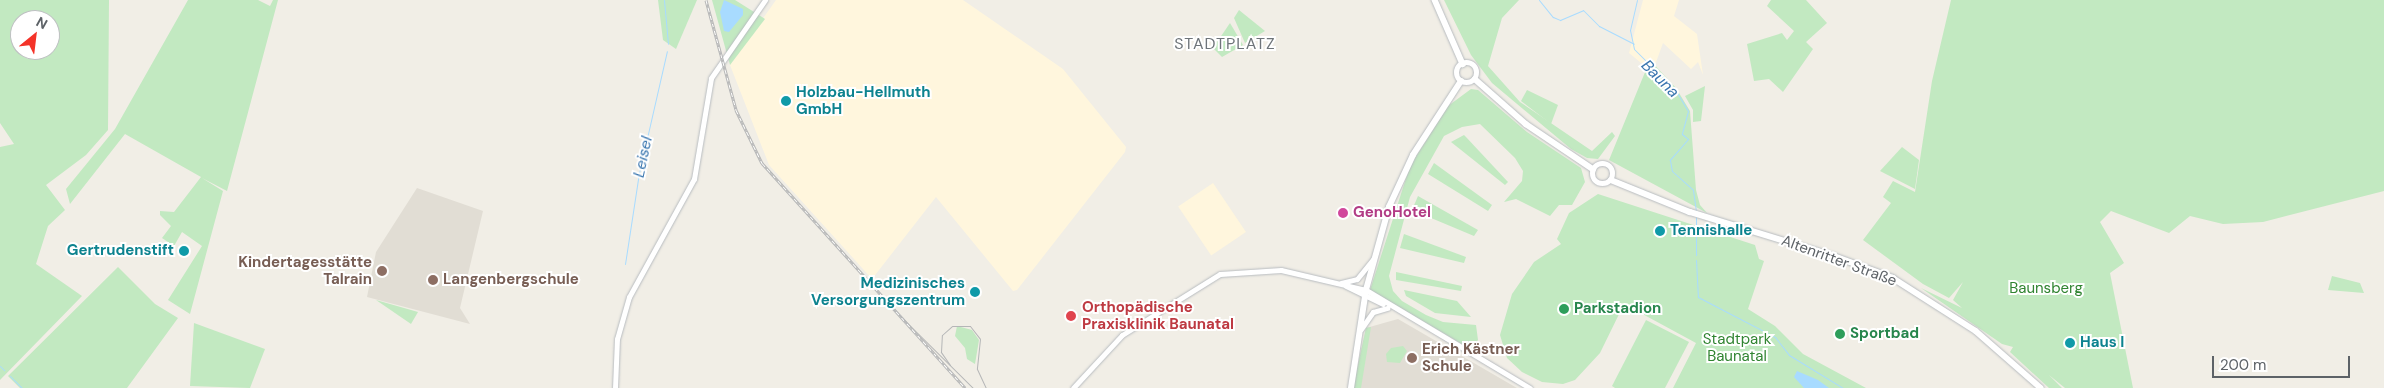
<!DOCTYPE html>
<html>
<head>
<meta charset="utf-8">
<style>
	body { margin:0 }
	#map { position:relative; width:2384px; height:388px; overflow:hidden; background:#f1eee6; font-family:"DM Sans",sans-serif }
	div>[style] { position:absolute }
	.commercial>* { inset:0; background:#fff6dd; transform-origin:0 0 }
	.education>* { inset:0; background:#e1ddd4 }
	.green>* { inset:0; background:#c2e9c1 }
	.water>* { inset:0; background:#a8dbff }
	.stream>* { height:1px; margin:-0.5px; padding:0 0.5px; transform-origin:0.5px; border-radius:0.5px; background:#a8dbff }
	.roads { filter:drop-shadow(0 0 1px #b8bcc0) drop-shadow(0 0 1px #b8bcc0) }
	.tertiary>* { height:5px; margin:-2.5px; padding:0 2.5px; transform-origin:2.5px; border-radius:2.5px; background:#fff }
	.secondary>* { height:5.5px; margin:-2.75px; padding:0 2.75px; transform-origin:2.75px; border-radius:2.75px; background:#fff }
	.secondary>.ring { margin:-2.75px; padding:0; box-sizing:content-box; background:none; border:5.5px solid #fff; border-radius:50% }
	.tram>* { height:1px; margin:-0.5px; padding:0 0.5px; transform-origin:0.5px; border-radius:0.5px; background:#b5b6b7 }
	.rail>* { height:3px; margin-top:-1.5px; transform-origin:0; background:repeating-linear-gradient(90deg,#fff 0 4px,#b5b6b7 0 8px); box-sizing:border-box; border-block:1px solid #b5b6b7 }
	.dots>* { width:14px; height:14px; translate:-50% -50%; box-sizing:border-box; border:2px solid #fff; border-radius:50% }
	span { translate:-50% -50%; white-space:nowrap; text-align:center; line-height:1.15; -webkit-text-stroke:4px #fff; paint-order:stroke }
	.culture-label { font-size:15px; color:#0d838f; font-weight:700 }
	.left { translate:0 -50%; text-align:left }
	.right { translate:-100% -50%; text-align:right }
	.hotel-label { font-size:15px; color:#b23c85; font-weight:700 }
	.street-label { font-size:15px; color:#5d6267 }
	.education-label { font-size:15px; color:#785e54; font-weight:700 }
	.park-label { font-size:15px; color:#308431 }
	.health-label { font-size:15px; color:#be3a42; font-weight:700 }
	.leisure-label { font-size:15px; color:#27864d; font-weight:700 }
	.neighbourhood-label { font-size:16px; color:#6e7479; letter-spacing:1px }
	.water-label { font-size:16px; color:#3a76af; font-style:italic }
	.north { position:absolute; left:10px; top:10px; width:50px; height:50px; box-sizing:border-box; background:#fff; border:1px solid #bec0c2; border-radius:50%; rotate:29deg; font-size:14px; font-weight:700; line-height:20px; text-align:center; color:#5d6267 }
	.north::after { content:''; display:block; margin:auto; width:18px; height:22px; background:#f43329; clip-path:polygon(50% 0,100% 100%,50% 72%,0 100%) }
	.scale { position:absolute; left:2212px; top:356px; width:138px; height:22px; box-sizing:border-box; border:2px solid #5d6267; border-top:0; padding-left:6px; font-size:15px; line-height:18px; white-space:nowrap; color:#5d6267; -webkit-text-stroke:4px #fff; paint-order:stroke }
</style>
</head>
<body>
<div id="map">
	<div class="commercial">
		<div style="clip-path:polygon(776px 0,963px 0,1063px 69px,1126px 147px,1125px 152px,1017px 290px,1013px 291px,936px 197px,872px 279px,769px 165px,730px 65px)"></div>
		<div style="clip-path:polygon(1643px 0,1679px 0,1674px 16px,1697px 34px,1703px 75px,1698px 62px,1691px 69px,1663px 43px,1655px 65px,1646px 67px,1629px 53px)"></div>
		<div style="left:1213px;top:183px;width:59px;height:42px;rotate:56deg"></div>
	</div>
	<div class="education">
		<div style="clip-path:polygon(417px 188px,483px 211px,460px 308px,470px 324px,367px 297px,376px 252px)"></div>
		<div style="clip-path:polygon(1398px 319px,1517px 388px,1353px 388px,1366px 328px)"></div>
	</div>
	<div class="green">
		<div style="clip-path:polygon(evenodd,0 0,109px 0,108px 130px,86px 155px,46px 185px,65px 210px,48px 226px,36px 264px,82px 296px,0 380px,0 147px,14px 144px,0 123px,0 0,20px 20px,50px 20px,50px 50px,20px 50px,20px 20px)"></div>
		<div style="clip-path:polygon(188px 0,258px 0,270px 6px,273px 0,278px 0,227px 191px,202px 178px,223px 191px,190px 314px,168px 300px,202px 246px,182px 232px,174px 246px,162px 238px,171px 226px,160px 215px,160px 211px,174px 212px,201px 177px,125px 134px,70px 204px,66px 189px,115px 129px)"></div>
		<div style="clip-path:polygon(658px 0,697px 0,676px 49px,663px 40px)"></div>
		<div style="clip-path:polygon(712px 0,735px 0,765px 19px,730px 65px)"></div>
		<div style="clip-path:polygon(1444px 0,1519px 0,1502px 18px,1488px 66px,1520px 102px,1592px 151px,1612px 132px,1615px 136px,1598px 159px,1587px 158px,1571px 149px,1492px 83px,1471px 55px)"></div>
		<div style="clip-path:polygon(1771px 0,1806px 0,1827px 23px,1806px 42px,1813px 49px,1783px 92px,1769px 79px,1754px 81px,1747px 44px,1782px 33px,1787px 40px,1794px 31px,1767px 6px)"></div>
		<div style="clip-path:polygon(1951px 0,2384px 0,2384px 191px,2263px 222px,2223px 224px,2190px 216px,2169px 233px,2111px 211px,2100px 222px,2124px 263px,2110px 273px,2133px 388px,2065px 388px,2049px 375px,2062px 388px,2049px 388px,2010px 352px,2013px 347px,2002px 344px,1921px 288px,1962px 308px,1953px 300px,1963px 282px,1949px 298px,1923px 284px,1863px 240px,1891px 203px,1883px 197px,1893px 181px,1915px 192px,1932px 81px)"></div>
		<div style="clip-path:polygon(1239px 10px,1265px 31px,1245px 43px,1234px 18px)"></div>
		<div style="clip-path:polygon(1230px 23px,1243px 45px,1222px 57px,1213px 48px)"></div>
		<div style="clip-path:polygon(1650px 60px,1676px 88px,1690px 111px,1696px 190px,1700px 205px,1707px 213px,1609px 160px)"></div>
		<div style="clip-path:polygon(1705px 86px,1701px 121px,1693px 122px,1693px 110px,1685px 96px)"></div>
		<div style="clip-path:polygon(1471px 89px,1478px 90px,1527px 132px,1581px 168px,1585px 182px,1572px 205px,1559px 205px,1550px 216px,1516px 199px,1504px 202px,1522px 181px,1523px 171px,1515px 158px,1480px 124px,1462px 127px,1444px 136px,1410px 197px,1389px 276px,1393px 291px,1402px 301px,1426px 315px,1443px 322px,1476px 325px,1478px 340px,1472px 350px,1370px 290px,1410px 166px,1448px 106px)"></div>
		<div style="clip-path:polygon(1527px 90px,1558px 105px,1551px 124px,1521px 101px)"></div>
		<div style="clip-path:polygon(1464px 135px,1466px 137px,1508px 182px,1505px 185px,1451px 142px)"></div>
		<div style="clip-path:polygon(1902px 147px,1919px 160px,1915px 189px,1880px 171px)"></div>
		<div style="clip-path:polygon(1434px 163px,1492px 205px,1488px 211px,1428px 174px)"></div>
		<div style="clip-path:polygon(1598px 194px,1755px 245px,1759px 259px,1764px 261px,1748px 309px,1775px 326px,1803px 354px,1866px 388px,1673px 388px,1696px 343px,1624px 304px,1600px 353px,1575px 380px,1563px 384px,1542px 382px,1522px 372px,1507px 358px,1500px 335px,1512px 294px,1534px 262px,1561px 244px,1557px 239px,1569px 213px)"></div>
		<div style="clip-path:polygon(1418px 196px,1478px 230px,1474px 236px,1412px 210px)"></div>
		<div style="clip-path:polygon(1404px 234px,1466px 257px,1464px 263px,1400px 248px)"></div>
		<div style="clip-path:polygon(118px 267px,155px 304px,178px 318px,127px 388px,20px 388px,8px 376px)"></div>
		<div style="clip-path:polygon(1396px 272px,1462px 286px,1461px 291px,1396px 280px)"></div>
		<div style="clip-path:polygon(2332px 276px,2360px 283px,2364px 293px,2328px 290px)"></div>
		<div style="clip-path:polygon(1404px 290px,1457px 301px,1471px 317px,1435px 313px,1406px 296px)"></div>
		<div style="clip-path:polygon(376px 300px,418px 312px,411px 324px)"></div>
		<div style="clip-path:polygon(1646px 320px,1689px 342px,1665px 388px,1615px 388px,1612px 386px)"></div>
		<div style="clip-path:polygon(194px 323px,265px 349px,250px 388px,190px 386px)"></div>
		<div style="clip-path:polygon(957px 326px,972px 330px,979px 340px,975px 364px,967px 359px,965px 348px,955px 336px)"></div>
		<div style="clip-path:polygon(1371px 327px,1361px 388px,1353px 388px,1366px 328px)"></div>
		<div style="clip-path:polygon(1403px 346px,1407px 351px,1400px 363px,1387px 362px,1386px 354px,1391px 348px)"></div>
	</div>
	<div class="water">
		<div style="clip-path:polygon(724px 0,743px 9px,743px 15px,729px 32px,724px 31px,720px 12px)"></div>
		<div style="clip-path:polygon(1797px 371px,1818px 380px,1829px 388px,1804px 388px,1794px 377px)"></div>
	</div>
	<div class="stream">
		<div style="left:664px;top:0;width:44px;rotate:84.8deg"></div>
		<div style="left:1539px;top:0;width:22px;rotate:51deg"></div>
		<div style="left:1553px;top:17px;width:8px;rotate:23deg"></div>
		<div style="left:1560px;top:20px;width:25px;rotate:-23deg"></div>
		<div style="left:1583px;top:10px;width:23px;rotate:45deg"></div>
		<div style="left:1599px;top:26px;width:39px;rotate:27deg"></div>
		<div style="left:1637px;top:0;width:31px;rotate:103deg"></div>
		<div style="left:1630px;top:30px;width:19px;rotate:78deg"></div>
		<div style="left:1634px;top:49px;width:59px;rotate:45deg"></div>
		<div style="left:1676px;top:91px;width:23px;rotate:59deg"></div>
		<div style="left:1688px;top:111px;width:24px;rotate:105deg"></div>
		<div style="left:1682px;top:134px;width:8px;rotate:40deg"></div>
		<div style="left:1688px;top:139px;width:28px;rotate:131deg"></div>
		<div style="left:1670px;top:160px;width:11px;rotate:80deg"></div>
		<div style="left:1672px;top:171px;width:28px;rotate:42deg"></div>
		<div style="left:1693px;top:190px;width:21px;rotate:82deg"></div>
		<div style="left:1696px;top:255px;width:38px;rotate:-90deg"></div>
		<div style="left:1696px;top:260px;width:37px;rotate:87deg"></div>
		<div style="left:1698px;top:297px;width:87px;rotate:27.5deg"></div>
		<div style="left:1775px;top:337px;width:23px;rotate:52deg"></div>
		<div style="left:1789px;top:355px;width:63px;rotate:31.4deg"></div>
		<div style="left:625px;top:264px;width:92px;rotate:-81.3deg"></div>
		<div style="left:639px;top:173px;width:125px;rotate:-77.1deg"></div>
		<div style="left:0;top:366px;width:6px;rotate:45deg"></div>
		<div style="left:10px;top:376px;width:17px;rotate:45deg"></div>
	</div>
	<div class="roads">
		<div class="tertiary">
			<div style="left:1341px;top:283px;width:16px;rotate:-14deg"></div>
			<div style="left:1357px;top:279px;width:26px;rotate:-51deg"></div>
			<div style="left:1346px;top:286px;width:41px;rotate:25.9deg"></div>
			<div style="left:1361px;top:329px;width:21px;rotate:-55deg"></div>
			<div style="left:1373px;top:312px;width:15px;rotate:-16deg"></div>
			<div style="left:615px;top:388px;width:49px;rotate:-87.7deg"></div>
			<div style="left:617px;top:339px;width:44px;rotate:-74.1deg"></div>
			<div style="left:629px;top:297px;width:135px;rotate:-61.2deg"></div>
			<div style="left:694px;top:179px;width:102px;rotate:-80.4deg"></div>
			<div style="left:711px;top:78px;width:95px;rotate:-55.3deg"></div>
			<div style="left:1073px;top:388px;width:72px;rotate:-47.2deg"></div>
			<div style="left:1122px;top:335px;width:115px;rotate:-31.9deg"></div>
			<div style="left:1220px;top:274px;width:61px;rotate:-3.8deg"></div>
			<div style="left:1281px;top:270px;width:87px;rotate:13.2deg"></div>
			<div style="left:1366px;top:290px;width:191px;rotate:30.9deg"></div>
		</div>
		<div class="secondary">
			<div style="left:1435px;top:0;width:70px;rotate:66.4deg"></div>
			<div class="ring" style="left:1457px;top:63px;width:14.5px;height:14.5px"></div>
			<div style="left:1475px;top:79px;width:68px;rotate:41.4deg"></div>
			<div style="left:1526px;top:124px;width:81px;rotate:33.9deg"></div>
			<div class="ring" style="left:1593px;top:164px;width:14.5px;height:14.5px"></div>
			<div style="left:1611px;top:180px;width:85px;rotate:22.1deg"></div>
			<div style="left:1690px;top:212px;width:151px;rotate:17deg"></div>
			<div style="left:1834px;top:256px;width:63px;rotate:20.4deg"></div>
			<div style="left:1893px;top:278px;width:98px;rotate:32.6deg"></div>
			<div style="left:1976px;top:331px;width:86px;rotate:41.2deg"></div>
			<div style="left:1351px;top:388px;width:99px;rotate:-81.3deg"></div>
			<div style="left:1366px;top:290px;width:86px;rotate:-74.5deg"></div>
			<div style="left:1389px;top:207px;width:57px;rotate:-65.2deg"></div>
			<div style="left:1413px;top:155px;width:88px;rotate:-57deg"></div>
		</div>
	</div>
	<div class="tram">
		<div style="left:883px;top:299px;width:127px;rotate:44.7deg"></div>
		<div style="left:950px;top:365px;width:16px;rotate:-125deg"></div>
		<div style="left:941px;top:352px;width:17px;rotate:-87deg"></div>
		<div style="left:942px;top:335px;width:13px;rotate:-42deg"></div>
		<div style="left:952px;top:326px;width:18px"></div>
		<div style="left:970px;top:326px;width:16px;rotate:52deg"></div>
		<div style="left:980px;top:339px;width:30px;rotate:96deg"></div>
		<div style="left:977px;top:369px;width:21px;rotate:65deg"></div>
	</div>
	<div class="rail">
		<div style="left:706px;top:0;width:114px;rotate:74.7deg"></div>
		<div style="left:736px;top:110px;width:59px;rotate:63.9deg"></div>
		<div style="left:762px;top:163px;width:303px;rotate:47.9deg"></div>
	</div>
	<div class="dots">
		<div style="left:786px;top:101px;background:#0f9aa8"></div>
		<div style="left:1343px;top:213px;background:#d1479c"></div>
		<div style="left:1660px;top:231px;background:#0f9aa8"></div>
		<div style="left:184px;top:251px;background:#0f9aa8"></div>
		<div style="left:382px;top:271px;background:#8d6e63"></div>
		<div style="left:433px;top:280px;background:#8d6e63"></div>
		<div style="left:975px;top:292px;background:#0f9aa8"></div>
		<div style="left:1564px;top:309px;background:#2e9e5b"></div>
		<div style="left:1071px;top:316px;background:#e0444e"></div>
		<div style="left:1840px;top:334px;background:#2e9e5b"></div>
		<div style="left:2070px;top:343px;background:#0f9aa8"></div>
		<div style="left:1412px;top:358px;background:#8d6e63"></div>
	</div>
	<div class="culture-label">
		<span class="left" style="left:796px;top:101px">Holzbau-Hellmuth<br>GmbH</span>
		<span class="left" style="left:1670px;top:231px">Tennishalle</span>
		<span class="right" style="left:174px;top:251px">Gertrudenstift</span>
		<span class="right" style="left:965px;top:292px">Medizinisches<br>Versorgungszentrum</span>
		<span class="left" style="left:2080px;top:343px">Haus I</span>
	</div>
	<div class="hotel-label">
		<span class="left" style="left:1353px;top:213px">GenoHotel</span>
	</div>
	<div class="street-label">
		<span style="left:1839px;top:261px;rotate:20deg">Altenritter Straße</span>
	</div>
	<div class="education-label">
		<span class="right" style="left:372px;top:271px">Kindertagesstätte<br>Talrain</span>
		<span class="left" style="left:443px;top:280px">Langenbergschule</span>
		<span class="left" style="left:1422px;top:358px">Erich Kästner<br>Schule</span>
	</div>
	<div class="park-label">
		<span style="left:2046px;top:289px">Baunsberg</span>
		<span style="left:1737px;top:348px">Stadtpark<br>Baunatal</span>
	</div>
	<div class="health-label">
		<span class="left" style="left:1082px;top:316px">Orthopädische<br>Praxisklinik Baunatal</span>
	</div>
	<div class="leisure-label">
		<span class="left" style="left:1574px;top:309px">Parkstadion</span>
		<span class="left" style="left:1850px;top:334px">Sportbad</span>
	</div>
	<div class="neighbourhood-label">
		<span style="left:1225px;top:44px">STADTPLATZ</span>
	</div>
	<div class="water-label">
		<span style="left:1660px;top:79px;rotate:45deg">Bauna</span>
		<span style="left:643px;top:157px;rotate:-78deg">Leisel</span>
	</div>
	<div class="north">N</div>
	<div class="scale">200 m</div>
</div>
</body>
</html>
